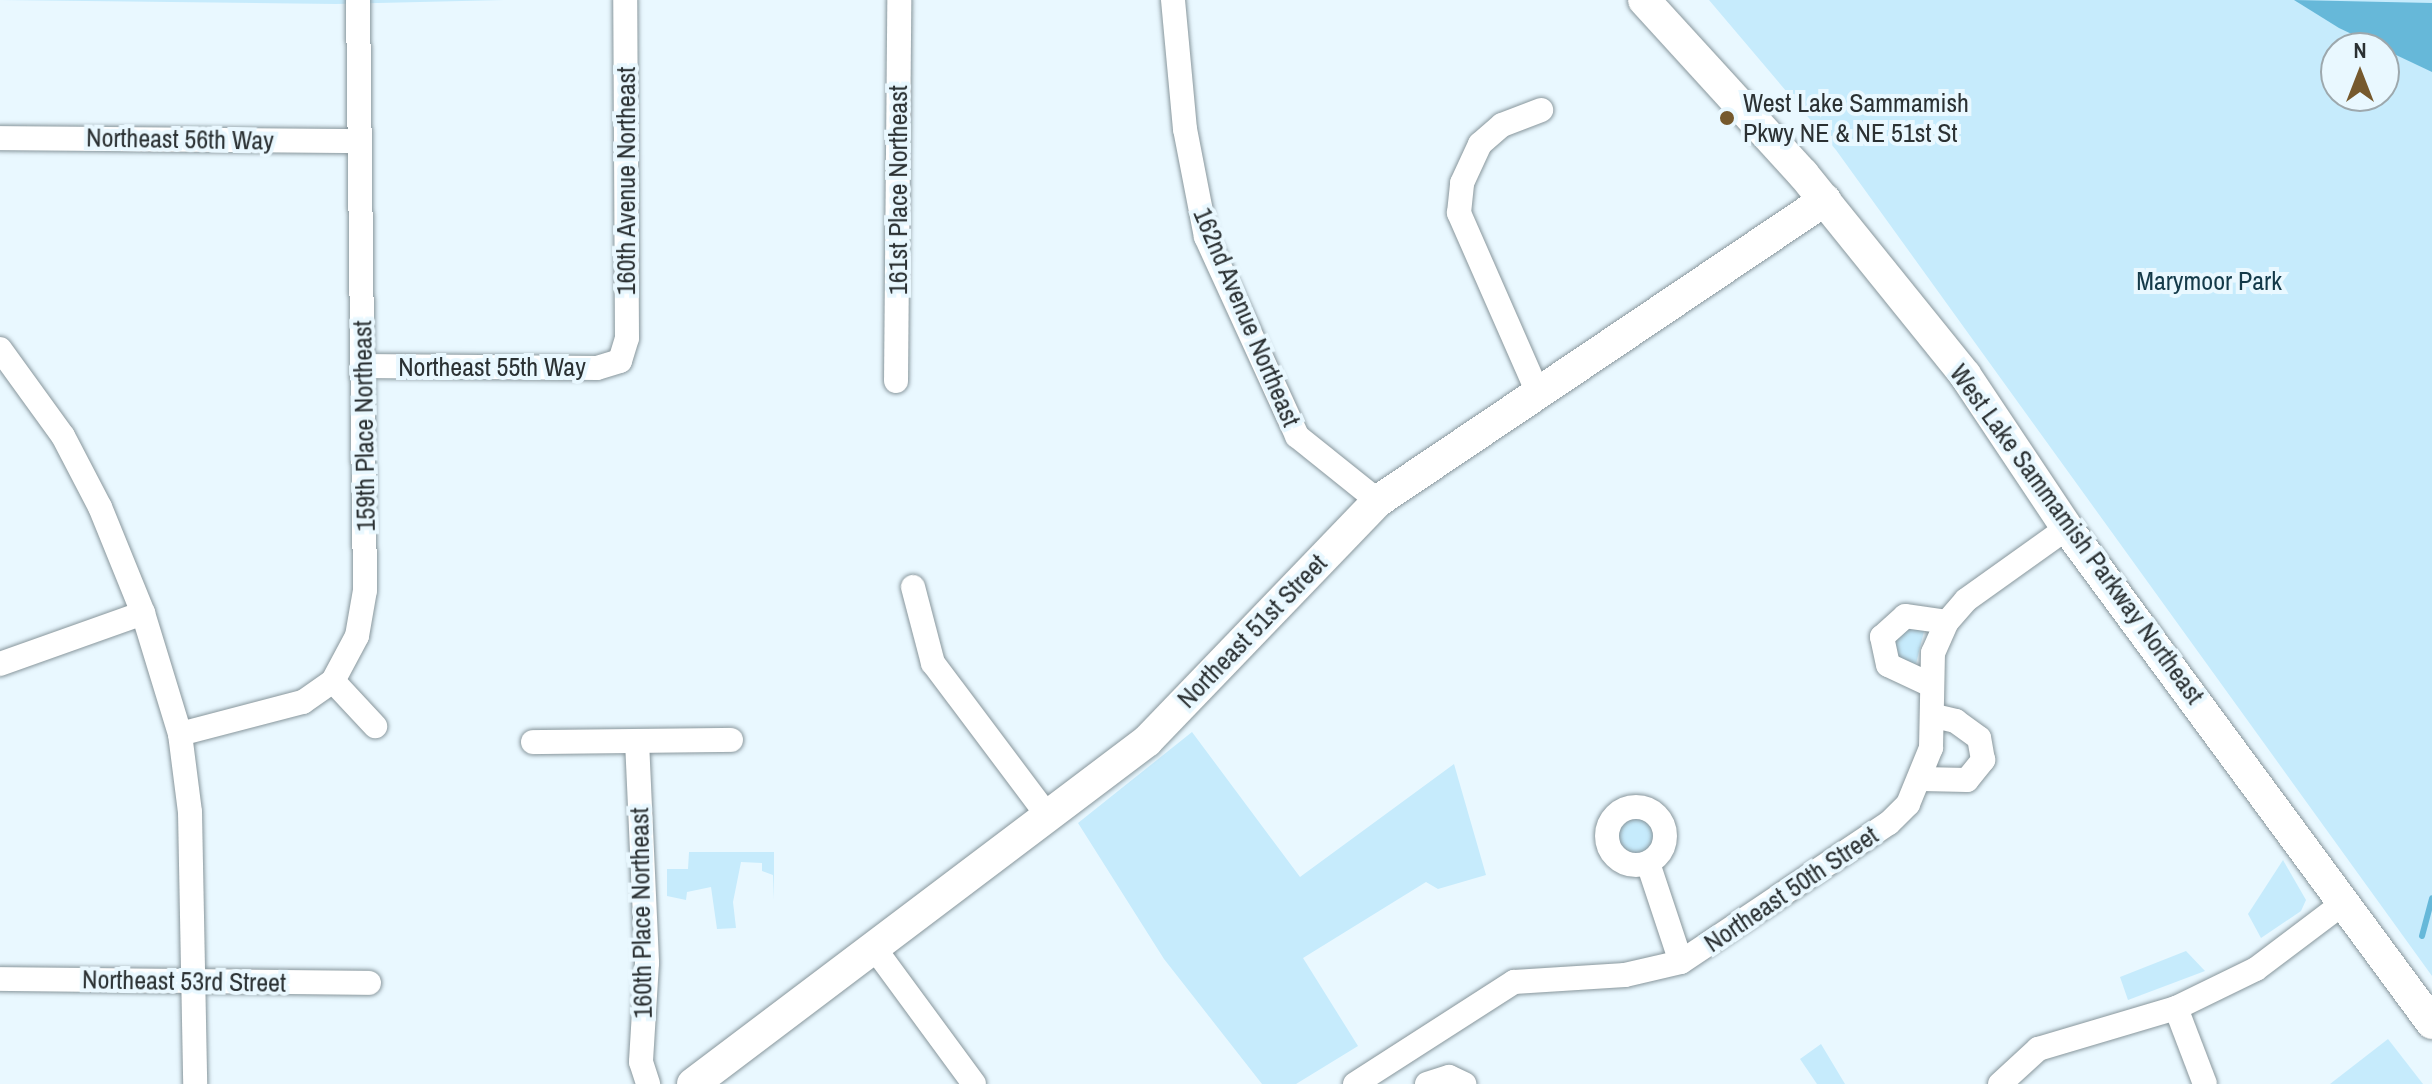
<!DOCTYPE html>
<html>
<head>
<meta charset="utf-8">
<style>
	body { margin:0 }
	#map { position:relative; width:2432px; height:1084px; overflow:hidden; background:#e9f8ff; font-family:"Archivo Narrow",sans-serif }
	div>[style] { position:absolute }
	.green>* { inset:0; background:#c6ebfc }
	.round { border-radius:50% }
	.water>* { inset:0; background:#66b8d9 }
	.stream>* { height:6px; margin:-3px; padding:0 3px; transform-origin:3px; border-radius:3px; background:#66b8d9 }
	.roads { filter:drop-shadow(0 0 2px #88969c) drop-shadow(0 0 2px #88969c) }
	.street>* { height:24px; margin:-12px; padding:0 12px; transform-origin:12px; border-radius:12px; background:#fff }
	.street>.ring { margin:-12px; padding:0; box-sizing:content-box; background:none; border:24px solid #fff; border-radius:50% }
	.secondary>* { height:32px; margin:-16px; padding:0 16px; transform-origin:16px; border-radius:16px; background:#fff }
	.dots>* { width:22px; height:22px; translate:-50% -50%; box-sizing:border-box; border:4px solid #e9f8ff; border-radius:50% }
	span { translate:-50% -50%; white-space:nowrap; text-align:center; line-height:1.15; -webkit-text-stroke:8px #e9f8ff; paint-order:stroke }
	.poi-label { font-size:26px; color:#2b3133 }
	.left { translate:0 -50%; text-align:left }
	.street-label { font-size:26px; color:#2b3133 }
	.park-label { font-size:26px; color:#143a49 }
	.north { position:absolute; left:2320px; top:32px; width:80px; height:80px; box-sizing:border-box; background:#e9f8ff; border:2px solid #9da8ad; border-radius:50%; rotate:0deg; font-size:22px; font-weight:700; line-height:32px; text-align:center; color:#2b3133 }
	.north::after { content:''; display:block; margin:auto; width:28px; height:36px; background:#76592d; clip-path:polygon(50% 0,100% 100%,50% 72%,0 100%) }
</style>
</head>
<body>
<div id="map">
	<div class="green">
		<div style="clip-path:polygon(0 0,504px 0,336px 4px)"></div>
		<div style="clip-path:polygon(evenodd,1709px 0,2432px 0,2432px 976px,1836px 150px,1709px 0,2336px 48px,2384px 48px,2384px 96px,2336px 96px,2336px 48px)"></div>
		<div style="clip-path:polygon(1910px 628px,1924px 631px,1916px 664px,1899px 659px,1893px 639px)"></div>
		<div style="clip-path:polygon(1192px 732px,1300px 877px,1454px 764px,1486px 875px,1438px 889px,1426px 882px,1303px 958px,1358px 1046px,1296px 1084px,1262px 1084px,1164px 959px,1078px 823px)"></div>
		<div class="round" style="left:1618px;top:818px;width:36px;height:36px"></div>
		<div style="clip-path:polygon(689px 852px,774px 852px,774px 900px,773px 875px,762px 871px,762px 863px,741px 862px,733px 902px,736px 928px,717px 929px,711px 887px,687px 892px,686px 900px,667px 896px,667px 869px,688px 869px)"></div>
		<div style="clip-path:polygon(2283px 860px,2306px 900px,2301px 911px,2261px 938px,2248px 914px)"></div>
		<div style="clip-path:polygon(2186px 951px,2205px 971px,2128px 1000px,2120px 977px)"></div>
		<div style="clip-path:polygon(2388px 1039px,2423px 1084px,2330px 1084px)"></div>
		<div style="clip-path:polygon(1821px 1044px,1845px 1084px,1817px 1084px,1800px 1059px)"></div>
	</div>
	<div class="water">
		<div style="clip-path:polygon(2294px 0,2432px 3px,2432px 72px,2339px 28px)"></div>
	</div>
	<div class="stream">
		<div style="left:2422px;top:936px;width:39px;rotate:-75deg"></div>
	</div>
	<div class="roads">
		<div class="street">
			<div style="left:1173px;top:0;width:130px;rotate:84.7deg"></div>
			<div style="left:1185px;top:129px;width:110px;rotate:79deg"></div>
			<div style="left:1206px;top:237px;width:219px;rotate:65.4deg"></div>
			<div style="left:1297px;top:436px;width:104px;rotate:38.7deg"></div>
			<div style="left:0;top:138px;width:360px;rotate:0.5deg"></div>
			<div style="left:0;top:349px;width:107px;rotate:54.1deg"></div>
			<div style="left:63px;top:436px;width:80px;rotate:62.5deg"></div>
			<div style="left:100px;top:507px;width:114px;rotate:67.9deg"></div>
			<div style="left:143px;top:613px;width:127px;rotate:73deg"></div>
			<div style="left:180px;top:734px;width:79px;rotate:82.7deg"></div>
			<div style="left:190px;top:812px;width:272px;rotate:88.9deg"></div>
			<div style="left:620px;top:361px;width:24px;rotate:-73deg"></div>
			<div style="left:627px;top:338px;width:338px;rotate:-90.3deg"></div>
			<div style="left:363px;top:366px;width:234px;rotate:0.5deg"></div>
			<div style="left:597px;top:368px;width:24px;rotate:-17deg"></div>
			<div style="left:896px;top:381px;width:381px;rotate:-89.5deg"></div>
			<div style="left:1538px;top:393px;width:197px;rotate:-113.7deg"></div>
			<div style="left:1459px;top:213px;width:30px;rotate:-84deg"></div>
			<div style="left:1462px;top:183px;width:43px;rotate:-65.2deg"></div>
			<div style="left:1480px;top:144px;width:29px;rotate:-41deg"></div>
			<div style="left:1502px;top:125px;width:42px;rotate:-21deg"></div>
			<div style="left:913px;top:587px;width:79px;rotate:75.3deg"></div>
			<div style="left:933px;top:663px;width:191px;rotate:53.1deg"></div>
			<div style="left:0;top:664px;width:152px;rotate:-19.6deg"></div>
			<div style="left:333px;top:681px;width:62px;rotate:47deg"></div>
			<div style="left:1931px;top:685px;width:47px;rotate:-155.1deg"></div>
			<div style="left:1888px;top:665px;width:29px;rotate:-102deg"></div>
			<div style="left:1882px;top:637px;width:31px;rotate:-42deg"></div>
			<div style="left:1905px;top:616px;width:42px;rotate:8.1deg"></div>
			<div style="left:180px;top:734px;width:127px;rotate:-14.6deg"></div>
			<div style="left:303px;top:702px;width:37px;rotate:-35deg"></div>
			<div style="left:333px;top:681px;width:51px;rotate:-61.9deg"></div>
			<div style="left:357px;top:636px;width:47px;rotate:-80.1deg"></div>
			<div style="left:365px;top:590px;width:590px;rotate:-90.68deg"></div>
			<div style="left:637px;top:741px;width:222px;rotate:87.4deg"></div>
			<div style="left:647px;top:963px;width:99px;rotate:93.5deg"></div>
			<div style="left:641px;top:1062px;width:23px;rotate:72deg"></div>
			<div style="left:533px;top:742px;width:198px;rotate:-0.6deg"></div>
			<div style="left:1922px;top:779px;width:45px;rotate:1.3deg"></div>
			<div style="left:1967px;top:780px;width:26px;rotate:-51deg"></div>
			<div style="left:1983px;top:760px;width:22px;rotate:-100deg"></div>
			<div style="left:1979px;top:738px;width:29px;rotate:-144deg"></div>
			<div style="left:1956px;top:721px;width:22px;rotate:-167deg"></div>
			<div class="ring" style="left:1607px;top:807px;width:34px;height:34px"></div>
			<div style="left:1648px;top:863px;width:104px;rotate:71.6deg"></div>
			<div style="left:875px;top:949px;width:167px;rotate:53.7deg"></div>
			<div style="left:0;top:979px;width:369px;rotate:0.6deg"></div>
			<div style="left:2176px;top:1008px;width:81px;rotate:69.1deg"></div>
			<div style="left:1355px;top:1084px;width:189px;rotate:-32.7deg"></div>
			<div style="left:1514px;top:982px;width:111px;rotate:-3.6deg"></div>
			<div style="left:1625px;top:975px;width:57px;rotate:-13.1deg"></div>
			<div style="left:1681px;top:962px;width:250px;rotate:-33.8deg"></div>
			<div style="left:1889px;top:823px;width:27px;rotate:-45deg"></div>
			<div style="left:1908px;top:804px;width:61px;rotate:-67.7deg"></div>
			<div style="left:1931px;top:748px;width:95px;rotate:-88.8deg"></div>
			<div style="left:1933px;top:653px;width:34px;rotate:-66deg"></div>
			<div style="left:1947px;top:622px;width:29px;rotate:-49deg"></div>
			<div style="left:1966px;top:600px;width:124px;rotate:-35.5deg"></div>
			<div style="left:1427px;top:1084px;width:23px;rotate:-18deg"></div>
			<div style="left:1449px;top:1077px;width:17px;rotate:25deg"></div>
			<div style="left:2000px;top:1084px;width:52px;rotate:-42.6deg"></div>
			<div style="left:2038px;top:1049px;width:144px;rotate:-16.5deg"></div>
			<div style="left:2176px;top:1008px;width:89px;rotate:-26deg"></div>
			<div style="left:2256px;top:969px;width:111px;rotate:-37deg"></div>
		</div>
		<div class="secondary">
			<div style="left:1644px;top:0;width:236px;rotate:47.6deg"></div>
			<div style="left:1803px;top:174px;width:258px;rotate:51.1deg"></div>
			<div style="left:1965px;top:375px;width:184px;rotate:56.3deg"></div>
			<div style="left:2067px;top:528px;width:615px;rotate:53.6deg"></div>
			<div style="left:693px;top:1084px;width:569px;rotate:-37.07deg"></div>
			<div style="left:1147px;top:741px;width:333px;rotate:-46.1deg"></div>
			<div style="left:1378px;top:501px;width:539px;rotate:-33.96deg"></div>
		</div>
	</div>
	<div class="dots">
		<div style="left:1727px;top:118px;background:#76592d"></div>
	</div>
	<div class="poi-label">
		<span class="left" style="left:1743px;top:118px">West Lake Sammamish<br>Pkwy NE &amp; NE 51st St</span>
	</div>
	<div class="street-label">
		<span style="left:180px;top:139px;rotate:1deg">Northeast 56th Way</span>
		<span style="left:626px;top:181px;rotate:-90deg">160th Avenue Northeast</span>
		<span style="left:898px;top:190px;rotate:-90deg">161st Place Northeast</span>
		<span style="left:1247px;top:317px;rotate:67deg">162nd Avenue Northeast</span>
		<span style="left:492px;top:367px">Northeast 55th Way</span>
		<span style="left:364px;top:426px;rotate:-91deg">159th Place Northeast</span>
		<span style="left:2077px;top:534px;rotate:54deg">West Lake Sammamish Parkway Northeast</span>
		<span style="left:1252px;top:631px;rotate:-46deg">Northeast 51st Street</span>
		<span style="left:1791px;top:889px;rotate:-34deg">Northeast 50th Street</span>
		<span style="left:641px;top:913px;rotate:-91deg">160th Place Northeast</span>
		<span style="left:184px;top:981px;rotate:1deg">Northeast 53rd Street</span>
	</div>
	<div class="park-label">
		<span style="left:2209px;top:281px">Marymoor Park</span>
	</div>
	<div class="north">N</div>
</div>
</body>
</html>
